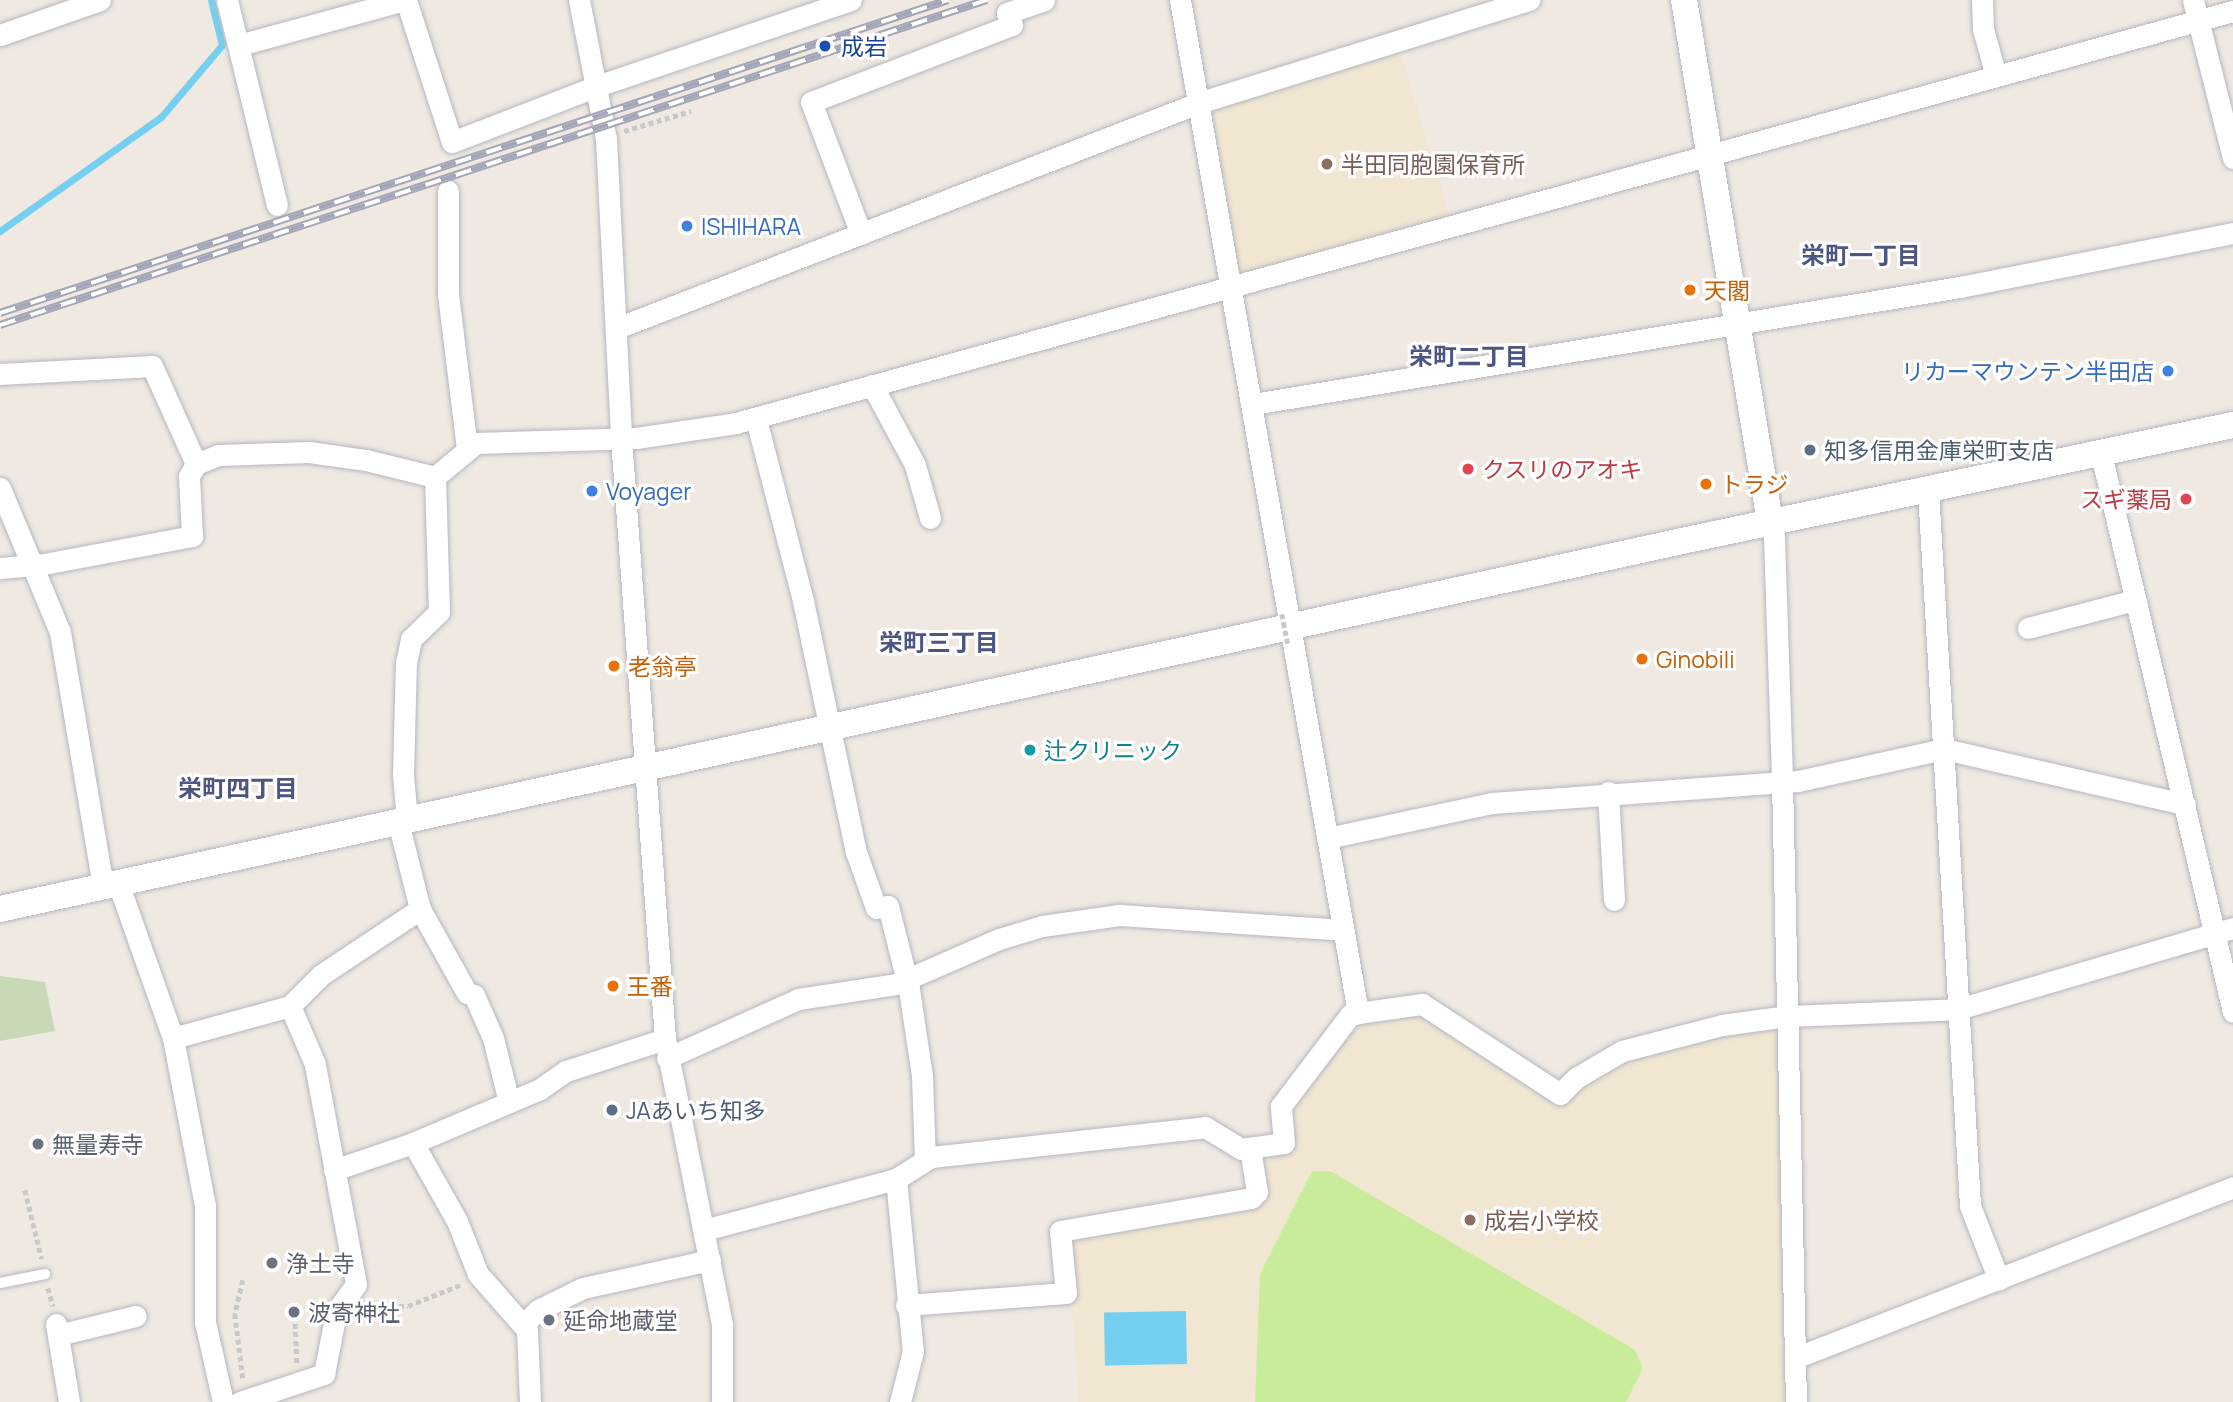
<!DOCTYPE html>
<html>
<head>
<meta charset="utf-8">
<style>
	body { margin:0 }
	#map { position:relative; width:2233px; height:1402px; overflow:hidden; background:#efe9e1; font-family:Manrope,"Noto Sans JP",sans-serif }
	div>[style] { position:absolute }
	.education>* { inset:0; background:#f0e6d1 }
	.cemetery>* { inset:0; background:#c8d9b8 }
	.pitch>* { inset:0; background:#c9ec9a }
	.water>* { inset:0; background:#75cff0; transform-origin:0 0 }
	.stream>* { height:7px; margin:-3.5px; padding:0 3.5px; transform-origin:3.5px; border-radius:3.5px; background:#75cff0 }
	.path>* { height:4.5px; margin-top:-2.25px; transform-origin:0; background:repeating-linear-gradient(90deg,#c9c9c9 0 5px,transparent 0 8.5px) }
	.roads { filter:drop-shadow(0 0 2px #b4b7c1) drop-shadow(0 0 2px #b4b7c1) }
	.service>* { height:10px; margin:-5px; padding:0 5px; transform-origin:5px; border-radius:5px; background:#fff }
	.minor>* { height:21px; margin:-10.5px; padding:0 10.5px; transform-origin:10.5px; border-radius:10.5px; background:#fff }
	.tertiary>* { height:26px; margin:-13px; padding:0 13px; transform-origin:13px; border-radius:13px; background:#fff }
	.rail>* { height:8px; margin-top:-4px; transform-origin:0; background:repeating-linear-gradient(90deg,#fff 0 16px,#a3a6b8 0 32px); box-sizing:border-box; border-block:2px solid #a3a6b8 }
	.path-bridge>* { height:4.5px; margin-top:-2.25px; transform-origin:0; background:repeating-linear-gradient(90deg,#c9c9c9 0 5px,transparent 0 8.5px) }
	.dots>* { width:19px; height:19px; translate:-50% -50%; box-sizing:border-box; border:4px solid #fff; border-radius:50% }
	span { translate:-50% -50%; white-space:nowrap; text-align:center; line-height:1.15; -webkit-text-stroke:6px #fff; paint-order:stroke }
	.transit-label { font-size:23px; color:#164399 }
	.left { translate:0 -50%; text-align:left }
	.education-label { font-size:23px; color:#785e54 }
	.shop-label { font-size:23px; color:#366cbe }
	.right { translate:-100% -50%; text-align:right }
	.food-label { font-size:23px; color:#c56008 }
	.service-label { font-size:23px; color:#4e5e75 }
	.health-label { font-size:23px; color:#be3a42 }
	.culture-label { font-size:23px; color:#0d838f }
	.worship-label { font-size:23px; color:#5b616d }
	.neighbourhood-label { font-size:24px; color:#4d5680; font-weight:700 }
</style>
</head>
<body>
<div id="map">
	<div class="education">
		<div style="clip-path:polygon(1400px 51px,1449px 215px,1244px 273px,1236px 264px,1213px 113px,1220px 105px)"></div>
		<div style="clip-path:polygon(1422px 1011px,1563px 1104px,1581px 1082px,1622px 1058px,1671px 1043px,1777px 1024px,1784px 1402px,1079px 1402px,1066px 1236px,1254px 1204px,1259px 1153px,1287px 1147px,1289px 1105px,1347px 1029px,1361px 1020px)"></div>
	</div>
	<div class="cemetery">
		<div style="clip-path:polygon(0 976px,45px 982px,55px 1031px,0 1041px)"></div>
	</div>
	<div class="pitch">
		<div style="clip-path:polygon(1312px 1171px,1330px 1171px,1635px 1350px,1643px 1368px,1626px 1402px,1255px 1402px,1260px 1274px)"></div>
	</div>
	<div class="water">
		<div style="left:1186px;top:1311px;width:53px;height:82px;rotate:89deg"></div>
	</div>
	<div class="stream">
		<div style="left:0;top:231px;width:197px;rotate:-35.3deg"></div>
		<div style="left:161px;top:117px;width:94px;rotate:-49.7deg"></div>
		<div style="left:222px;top:45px;width:46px;rotate:-103.7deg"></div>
	</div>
	<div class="path">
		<div style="left:624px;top:131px;width:70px;rotate:-16.6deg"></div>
		<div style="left:25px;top:1190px;width:71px;rotate:76.2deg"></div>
		<div style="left:243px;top:1280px;width:35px;rotate:103deg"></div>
		<div style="left:235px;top:1314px;width:65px;rotate:83deg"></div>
		<div style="left:48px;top:1288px;width:19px;rotate:74deg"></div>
		<div style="left:365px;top:1305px;width:43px;rotate:1.3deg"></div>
		<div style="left:408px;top:1306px;width:56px;rotate:-22deg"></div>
		<div style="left:295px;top:1315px;width:48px;rotate:87.6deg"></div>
	</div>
	<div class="roads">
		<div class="service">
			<div style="left:0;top:1283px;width:46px;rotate:-11.3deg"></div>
		</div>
		<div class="minor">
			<div style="left:227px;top:0;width:211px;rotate:76.3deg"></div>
			<div style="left:406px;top:0;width:149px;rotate:72.1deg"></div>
			<div style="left:452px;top:142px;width:155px;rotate:-21.1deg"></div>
			<div style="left:597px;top:86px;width:268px;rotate:-18.7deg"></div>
			<div style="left:579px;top:0;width:142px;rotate:79deg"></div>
			<div style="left:606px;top:139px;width:299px;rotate:87.1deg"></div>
			<div style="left:621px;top:438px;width:603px;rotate:85.81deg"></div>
			<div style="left:665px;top:1039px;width:291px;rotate:78.7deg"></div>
			<div style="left:722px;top:1324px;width:78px;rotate:90deg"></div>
			<div style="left:1180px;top:0;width:1029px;rotate:80.03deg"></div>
			<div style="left:1982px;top:0;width:29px;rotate:88deg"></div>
			<div style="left:1983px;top:29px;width:49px;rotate:74.5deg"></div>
			<div style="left:2193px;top:0;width:163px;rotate:75.8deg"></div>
			<div style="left:0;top:35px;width:106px;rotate:-19.3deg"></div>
			<div style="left:239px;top:45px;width:172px;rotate:-15.2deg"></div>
			<div style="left:448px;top:191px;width:103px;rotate:90deg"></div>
			<div style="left:448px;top:294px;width:156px;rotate:83deg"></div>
			<div style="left:861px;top:234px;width:141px;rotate:-110.7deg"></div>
			<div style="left:811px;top:102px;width:215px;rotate:-21deg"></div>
			<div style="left:1012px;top:25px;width:13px;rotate:-113deg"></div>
			<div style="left:1007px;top:13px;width:39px;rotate:-19deg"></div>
			<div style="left:617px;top:328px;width:623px;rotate:-21.17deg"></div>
			<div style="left:1198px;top:103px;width:347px;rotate:-17.3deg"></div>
			<div style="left:0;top:374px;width:152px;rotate:-3deg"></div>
			<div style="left:152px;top:366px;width:107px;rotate:65.8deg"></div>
			<div style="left:872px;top:385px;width:91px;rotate:61.7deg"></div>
			<div style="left:915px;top:465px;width:55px;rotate:74.2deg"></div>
			<div style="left:1253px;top:404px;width:717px;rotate:-9.4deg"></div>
			<div style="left:1960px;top:287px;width:278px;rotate:-11.2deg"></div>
			<div style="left:756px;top:419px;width:188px;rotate:75.5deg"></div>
			<div style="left:803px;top:601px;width:257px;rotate:78.1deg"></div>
			<div style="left:856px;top:852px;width:59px;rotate:70.3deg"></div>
			<div style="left:876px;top:908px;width:12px;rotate:-9deg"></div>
			<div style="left:888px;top:906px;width:86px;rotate:75.8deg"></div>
			<div style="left:909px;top:989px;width:88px;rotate:81.5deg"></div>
			<div style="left:922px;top:1076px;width:85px;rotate:88deg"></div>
			<div style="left:2101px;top:454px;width:573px;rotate:76.69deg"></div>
			<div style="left:0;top:488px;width:156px;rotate:67.4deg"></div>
			<div style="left:60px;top:632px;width:258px;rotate:80.4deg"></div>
			<div style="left:1928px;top:490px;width:717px;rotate:86.64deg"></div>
			<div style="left:1970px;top:1206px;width:79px;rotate:68.6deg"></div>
			<div style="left:1770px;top:522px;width:16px;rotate:75deg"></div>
			<div style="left:1774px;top:537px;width:244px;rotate:88.1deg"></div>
			<div style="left:1782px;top:781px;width:621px;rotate:88.71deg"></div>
			<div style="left:0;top:568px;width:44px;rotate:-5.2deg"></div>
			<div style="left:44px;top:564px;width:151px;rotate:-10.7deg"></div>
			<div style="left:192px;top:536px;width:60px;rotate:-92.9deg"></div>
			<div style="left:189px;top:476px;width:14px;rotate:-60deg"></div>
			<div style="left:196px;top:464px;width:24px;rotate:-22deg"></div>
			<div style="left:218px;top:455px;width:91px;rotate:-1.9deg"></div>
			<div style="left:309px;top:452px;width:58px;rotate:8deg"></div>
			<div style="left:366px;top:460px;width:71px;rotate:13.8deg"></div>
			<div style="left:435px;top:477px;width:53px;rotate:-39.7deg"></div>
			<div style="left:476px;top:443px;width:160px;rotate:-1.8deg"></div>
			<div style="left:636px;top:438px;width:101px;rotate:-8.5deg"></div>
			<div style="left:736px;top:423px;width:1553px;rotate:-15.39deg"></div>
			<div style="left:2028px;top:628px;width:111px;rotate:-14.7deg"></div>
			<div style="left:1608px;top:792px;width:108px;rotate:86.8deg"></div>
			<div style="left:407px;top:820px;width:45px;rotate:-95.1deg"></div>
			<div style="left:403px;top:775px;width:112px;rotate:-88.5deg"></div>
			<div style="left:406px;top:663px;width:25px;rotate:-78deg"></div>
			<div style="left:411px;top:639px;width:39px;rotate:-44deg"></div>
			<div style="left:439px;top:612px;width:135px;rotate:-91.7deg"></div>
			<div style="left:398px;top:822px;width:90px;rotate:75.8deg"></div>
			<div style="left:420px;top:909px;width:96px;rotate:60.8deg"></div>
			<div style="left:467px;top:993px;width:7px;rotate:16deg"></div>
			<div style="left:474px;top:995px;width:47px;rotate:66.2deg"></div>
			<div style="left:493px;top:1038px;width:66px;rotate:76deg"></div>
			<div style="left:1327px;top:838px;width:169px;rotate:-12deg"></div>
			<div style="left:1492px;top:803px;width:307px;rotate:-4.1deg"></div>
			<div style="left:1798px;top:781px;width:149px;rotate:-12.4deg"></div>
			<div style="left:1944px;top:749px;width:247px;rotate:12.9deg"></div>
			<div style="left:118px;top:883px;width:164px;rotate:70.5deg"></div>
			<div style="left:173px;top:1038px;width:170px;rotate:79.2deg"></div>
			<div style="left:205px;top:1205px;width:117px;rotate:90deg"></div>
			<div style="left:205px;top:1322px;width:82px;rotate:77.3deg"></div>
			<div style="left:173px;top:1038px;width:121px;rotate:-15.3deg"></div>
			<div style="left:290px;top:1006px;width:44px;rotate:-45deg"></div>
			<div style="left:321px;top:975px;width:119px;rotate:-33.7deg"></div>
			<div style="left:667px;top:1058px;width:144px;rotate:-24.2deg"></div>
			<div style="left:798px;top:999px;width:99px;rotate:-8.7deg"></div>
			<div style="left:896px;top:984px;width:112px;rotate:-23.6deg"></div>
			<div style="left:999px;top:939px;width:45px;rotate:-16.8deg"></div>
			<div style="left:1042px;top:926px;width:78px;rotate:-8.1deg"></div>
			<div style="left:1119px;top:915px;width:225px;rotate:3.8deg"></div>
			<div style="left:413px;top:1143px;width:90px;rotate:60.6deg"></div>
			<div style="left:457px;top:1221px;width:57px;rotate:68.4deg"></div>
			<div style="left:478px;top:1274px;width:74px;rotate:48.8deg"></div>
			<div style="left:527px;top:1330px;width:72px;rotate:87.6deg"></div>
			<div style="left:334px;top:1170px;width:83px;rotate:-18.9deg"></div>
			<div style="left:413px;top:1143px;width:138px;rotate:-23deg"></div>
			<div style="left:540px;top:1089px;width:32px;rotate:-35deg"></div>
			<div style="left:566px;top:1071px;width:104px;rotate:-17.9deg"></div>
			<div style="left:896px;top:1179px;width:173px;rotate:84.4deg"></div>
			<div style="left:913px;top:1351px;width:53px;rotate:104.3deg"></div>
			<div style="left:704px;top:1230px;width:199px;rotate:-14.9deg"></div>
			<div style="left:896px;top:1179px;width:41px;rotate:-32.2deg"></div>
			<div style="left:931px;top:1157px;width:276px;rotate:-6.2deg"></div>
			<div style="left:1205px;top:1127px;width:42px;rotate:31.4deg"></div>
			<div style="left:1241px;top:1149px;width:43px;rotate:-7.9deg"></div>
			<div style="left:1284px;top:1143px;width:37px;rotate:-95deg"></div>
			<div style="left:1281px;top:1106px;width:114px;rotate:-52.8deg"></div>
			<div style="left:1350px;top:1015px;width:8px;rotate:-14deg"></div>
			<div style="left:1358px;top:1013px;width:65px;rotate:-8deg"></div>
			<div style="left:1422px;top:1004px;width:165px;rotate:33.1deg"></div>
			<div style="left:1560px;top:1094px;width:23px;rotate:-45deg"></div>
			<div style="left:1576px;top:1078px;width:53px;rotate:-30.4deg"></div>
			<div style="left:1622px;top:1051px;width:103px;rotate:-14.6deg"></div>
			<div style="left:1722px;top:1025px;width:66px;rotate:-7.9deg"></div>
			<div style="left:1787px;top:1016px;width:171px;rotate:-2.3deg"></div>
			<div style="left:1958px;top:1009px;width:287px;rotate:-16.4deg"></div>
			<div style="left:906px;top:1305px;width:160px;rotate:-4.3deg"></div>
			<div style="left:1066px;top:1293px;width:62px;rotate:-95.5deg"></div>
			<div style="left:1060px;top:1231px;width:194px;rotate:-9.8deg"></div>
			<div style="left:1251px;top:1198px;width:8px;rotate:-45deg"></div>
			<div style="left:1257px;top:1192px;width:44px;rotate:-99.2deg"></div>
			<div style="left:56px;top:1324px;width:79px;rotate:80.5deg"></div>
			<div style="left:523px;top:1325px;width:21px;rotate:-45deg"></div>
			<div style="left:538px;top:1310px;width:50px;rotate:-26.1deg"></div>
			<div style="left:583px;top:1288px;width:130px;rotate:-12.4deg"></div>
			<div style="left:58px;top:1335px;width:80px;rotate:-13.7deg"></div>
			<div style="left:1795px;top:1358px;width:470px;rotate:-21.3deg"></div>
			<div style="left:240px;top:1402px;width:89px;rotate:-18.4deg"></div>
			<div style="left:324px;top:1374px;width:63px;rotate:-79deg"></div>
			<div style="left:336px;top:1312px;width:34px;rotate:-54deg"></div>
			<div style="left:356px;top:1284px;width:224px;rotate:-100.6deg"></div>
			<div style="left:315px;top:1064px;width:63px;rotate:-113.3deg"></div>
		</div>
		<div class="tertiary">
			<div style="left:1684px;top:0;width:529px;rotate:80.64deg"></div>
			<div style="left:0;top:909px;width:1741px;rotate:-12.34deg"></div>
			<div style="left:1701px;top:537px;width:544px;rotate:-11.89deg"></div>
		</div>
	</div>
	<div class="rail">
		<div style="left:0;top:313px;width:998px;rotate:-18.27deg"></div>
		<div style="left:0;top:325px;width:1039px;rotate:-18.23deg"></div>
	</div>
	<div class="path-bridge">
		<div style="left:1282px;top:614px;width:33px;rotate:79deg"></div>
	</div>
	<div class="dots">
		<div style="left:825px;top:46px;background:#1a4fb4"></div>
		<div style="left:1327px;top:164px;background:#8d6e63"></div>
		<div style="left:687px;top:226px;background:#3f7fe0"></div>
		<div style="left:1690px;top:290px;background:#e8710a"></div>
		<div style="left:2168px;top:371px;background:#3f7fe0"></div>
		<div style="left:1810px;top:450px;background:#5c6f8a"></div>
		<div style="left:1468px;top:469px;background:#e0444e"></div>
		<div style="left:1706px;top:484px;background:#e8710a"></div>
		<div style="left:592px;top:491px;background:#3f7fe0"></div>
		<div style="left:2186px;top:499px;background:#e0444e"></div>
		<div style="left:1642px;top:659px;background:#e8710a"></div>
		<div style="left:614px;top:666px;background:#e8710a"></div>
		<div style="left:1030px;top:750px;background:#0f9aa8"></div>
		<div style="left:613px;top:986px;background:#e8710a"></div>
		<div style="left:612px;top:1110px;background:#5c6f8a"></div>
		<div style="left:38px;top:1144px;background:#6b7280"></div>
		<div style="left:1470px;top:1220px;background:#8d6e63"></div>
		<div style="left:272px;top:1263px;background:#6b7280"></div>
		<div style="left:294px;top:1312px;background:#6b7280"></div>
		<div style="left:549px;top:1320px;background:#6b7280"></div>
	</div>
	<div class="transit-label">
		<span class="left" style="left:841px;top:46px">成岩</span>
	</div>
	<div class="education-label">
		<span class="left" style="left:1341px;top:164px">半田同胞園保育所</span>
		<span class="left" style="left:1484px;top:1220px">成岩小学校</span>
	</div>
	<div class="shop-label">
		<span class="left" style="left:701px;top:226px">ISHIHARA</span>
		<span class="right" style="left:2154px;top:371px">リカーマウンテン半田店</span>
		<span class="left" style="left:606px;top:491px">Voyager</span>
	</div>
	<div class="food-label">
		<span class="left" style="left:1704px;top:290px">天閣</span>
		<span class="left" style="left:1720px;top:484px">トラジ</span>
		<span class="left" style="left:1656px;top:659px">Ginobili</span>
		<span class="left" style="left:628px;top:666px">老翁亭</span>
		<span class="left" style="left:627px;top:986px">王番</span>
	</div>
	<div class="service-label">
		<span class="left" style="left:1824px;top:450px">知多信用金庫栄町支店</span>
		<span class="left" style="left:626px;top:1110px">JAあいち知多</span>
	</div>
	<div class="health-label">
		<span class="left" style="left:1482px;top:469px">クスリのアオキ</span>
		<span class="right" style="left:2172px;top:499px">スギ薬局</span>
	</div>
	<div class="culture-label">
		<span class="left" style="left:1044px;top:750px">辻クリニック</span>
	</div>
	<div class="worship-label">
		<span class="left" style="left:52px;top:1144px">無量寿寺</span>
		<span class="left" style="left:286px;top:1263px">浄土寺</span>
		<span class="left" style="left:308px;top:1312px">波寄神社</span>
		<span class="left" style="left:563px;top:1320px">延命地蔵堂</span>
	</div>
	<div class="neighbourhood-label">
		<span style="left:1861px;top:255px">栄町一丁目</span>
		<span style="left:1469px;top:356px">栄町二丁目</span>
		<span style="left:939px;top:642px">栄町三丁目</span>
		<span style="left:238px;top:788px">栄町四丁目</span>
	</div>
</div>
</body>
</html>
